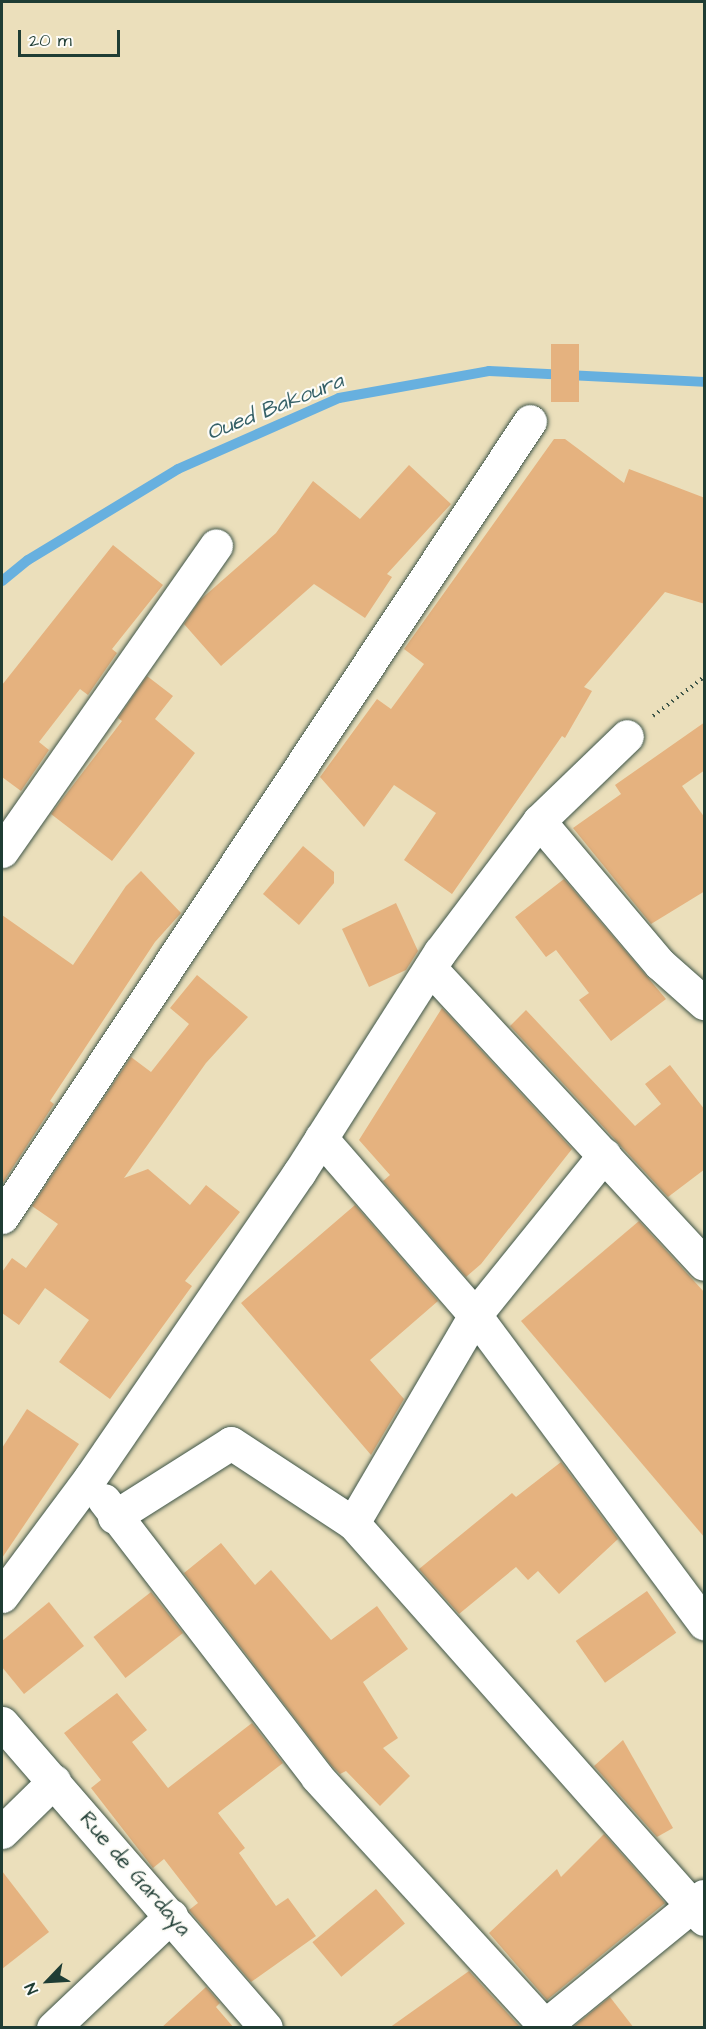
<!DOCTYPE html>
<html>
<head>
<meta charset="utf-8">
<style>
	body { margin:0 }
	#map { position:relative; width:706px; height:2029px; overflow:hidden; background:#ebdfbb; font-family:"Architects Daughter",sans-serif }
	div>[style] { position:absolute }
	.stream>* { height:10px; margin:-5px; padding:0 5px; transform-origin:5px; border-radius:5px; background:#67b0df }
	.building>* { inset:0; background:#e5b27f; transform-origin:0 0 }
	.path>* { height:4px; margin-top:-2px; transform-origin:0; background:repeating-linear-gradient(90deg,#3e5548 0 1.5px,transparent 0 6px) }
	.roads { filter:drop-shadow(0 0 2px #3e5548) drop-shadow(0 0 2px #3e5548) }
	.minor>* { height:33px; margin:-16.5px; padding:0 16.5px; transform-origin:16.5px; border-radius:16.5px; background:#fff }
	.tertiary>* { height:33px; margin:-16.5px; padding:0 16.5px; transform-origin:16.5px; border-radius:16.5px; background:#fff }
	span { translate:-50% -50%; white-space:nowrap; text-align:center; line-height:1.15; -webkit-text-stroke:4.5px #fdfcf7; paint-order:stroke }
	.street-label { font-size:21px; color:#1f3d34 }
	.water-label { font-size:22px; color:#356067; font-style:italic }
	.frame { position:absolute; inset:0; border:3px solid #1f3d34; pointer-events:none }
	.north { position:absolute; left:18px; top:1951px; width:60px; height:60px; -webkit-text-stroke:4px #fdfcf7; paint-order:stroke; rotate:245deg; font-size:16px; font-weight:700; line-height:24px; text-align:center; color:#1f3d34 }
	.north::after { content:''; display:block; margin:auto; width:21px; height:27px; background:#1f3d34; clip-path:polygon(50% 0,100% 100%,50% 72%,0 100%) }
	.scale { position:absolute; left:18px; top:30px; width:102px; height:27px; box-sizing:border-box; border:3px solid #1f3d34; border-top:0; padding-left:8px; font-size:18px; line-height:21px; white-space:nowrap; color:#1f3d34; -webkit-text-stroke:4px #fdfcf7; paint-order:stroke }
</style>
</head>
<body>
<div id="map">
	<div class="stream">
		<div style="left:2px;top:581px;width:33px;rotate:-39deg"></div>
		<div style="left:28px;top:560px;width:175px;rotate:-31.2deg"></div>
		<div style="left:178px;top:469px;width:176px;rotate:-23.8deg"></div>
		<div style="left:339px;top:398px;width:152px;rotate:-10.2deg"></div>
		<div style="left:489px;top:371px;width:215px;rotate:2.9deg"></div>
	</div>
	<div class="building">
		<div style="left:551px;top:344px;width:28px;height:58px"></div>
		<div style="clip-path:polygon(554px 439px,565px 439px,624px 483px,629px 469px,705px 498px,705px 604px,665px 592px,584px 687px,592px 691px,565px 738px,562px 736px,452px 894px,404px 860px,436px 813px,394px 785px,364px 827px,320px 777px,377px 699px,391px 709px,424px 664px,404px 649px)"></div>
		<div style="clip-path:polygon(409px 465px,451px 504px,387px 574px,392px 577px,365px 618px,314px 584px,221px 666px,184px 624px,200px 600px,276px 533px,313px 481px,360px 519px)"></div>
		<div style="clip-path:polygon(113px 545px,163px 585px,112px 649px,117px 653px,88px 695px,80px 689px,39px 742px,49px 750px,21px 791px,2px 777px,2px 685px)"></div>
		<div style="clip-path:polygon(147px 676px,173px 696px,155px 719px,195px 753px,112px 861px,51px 814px,122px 721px,118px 718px)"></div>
		<div style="clip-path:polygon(705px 722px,705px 770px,682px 786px,705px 818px,705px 891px,651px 924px,573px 828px,621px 794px,615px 785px)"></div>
		<div style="clip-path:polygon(303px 846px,334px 872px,334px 883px,299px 925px,263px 894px)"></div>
		<div style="clip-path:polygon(141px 871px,181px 913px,155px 942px,50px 1101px,54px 1104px,2px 1184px,2px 915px,73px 965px,126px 886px)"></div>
		<div style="clip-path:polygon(564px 879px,666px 999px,611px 1041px,579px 1000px,589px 993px,556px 950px,546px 957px,515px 917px)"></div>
		<div style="clip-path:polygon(396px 903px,418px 951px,406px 970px,369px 987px,342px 929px)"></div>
		<div style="clip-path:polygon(197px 975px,248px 1017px,206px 1063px,124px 1178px,148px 1169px,190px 1205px,206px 1185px,240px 1212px,185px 1281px,192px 1286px,110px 1399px,59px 1362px,89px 1320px,45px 1288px,19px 1325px,2px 1313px,2px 1272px,12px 1258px,26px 1268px,58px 1224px,32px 1206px,131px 1057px,151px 1072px,189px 1024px,170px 1008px)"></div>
		<div style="clip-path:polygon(442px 1008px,572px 1149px,481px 1264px,466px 1277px,383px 1181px,390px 1175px,359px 1140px)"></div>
		<div style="clip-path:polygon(526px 1010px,635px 1126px,661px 1104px,645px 1084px,670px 1065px,705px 1110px,705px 1169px,668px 1197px,510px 1026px)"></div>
		<div style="clip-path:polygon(355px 1205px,438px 1301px,370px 1360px,404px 1399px,371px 1455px,241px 1303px)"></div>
		<div style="clip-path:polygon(639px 1221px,705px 1293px,705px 1538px,521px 1321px)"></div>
		<div style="clip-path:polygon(27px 1409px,79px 1444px,2px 1558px,2px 1448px)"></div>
		<div style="clip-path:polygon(561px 1462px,618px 1539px,559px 1594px,538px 1571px,528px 1580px,516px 1567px,459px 1614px,419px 1569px,512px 1493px,516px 1497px)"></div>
		<div style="clip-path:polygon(221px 1543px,255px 1585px,271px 1570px,331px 1640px,377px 1606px,408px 1649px,363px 1682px,398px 1738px,383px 1748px,410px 1776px,380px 1806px,346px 1771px,340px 1774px,331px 1765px,184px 1573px)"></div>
		<div style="left:647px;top:1591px;width:51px;height:87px;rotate:55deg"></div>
		<div style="left:151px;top:1592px;width:52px;height:73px;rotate:52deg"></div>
		<div style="clip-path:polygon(49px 1602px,84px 1646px,24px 1694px,2px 1667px,2px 1641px)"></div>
		<div style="clip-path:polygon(117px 1693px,147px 1730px,132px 1742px,168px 1788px,252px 1723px,283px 1763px,218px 1813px,245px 1848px,239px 1853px,276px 1906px,288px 1898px,316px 1936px,251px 1982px,189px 1910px,198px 1903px,164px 1859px,153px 1868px,91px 1788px,101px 1780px,64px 1733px)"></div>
		<div style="clip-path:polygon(623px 1740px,673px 1828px,657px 1837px,594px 1766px)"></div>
		<div style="clip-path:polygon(604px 1834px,665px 1903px,547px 2000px,489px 1933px,557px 1869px,561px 1877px)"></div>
		<div style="clip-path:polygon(2px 1871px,49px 1932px,2px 1969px)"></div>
		<div style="left:376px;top:1889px;width:45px;height:83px;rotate:50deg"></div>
		<div style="clip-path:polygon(469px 1971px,521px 2028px,389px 2028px)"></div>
		<div style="clip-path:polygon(206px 1987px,220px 2003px,216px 2007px,234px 2028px,161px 2028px)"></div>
		<div style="clip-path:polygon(610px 1997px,634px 2028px,572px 2028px)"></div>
	</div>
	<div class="path">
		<div style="left:653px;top:716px;width:64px;rotate:-37.4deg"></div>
	</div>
	<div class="roads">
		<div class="minor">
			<div style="left:539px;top:821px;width:187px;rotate:49.8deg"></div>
			<div style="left:660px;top:964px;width:59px;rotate:41.6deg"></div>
			<div style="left:2px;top:851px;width:373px;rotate:-55deg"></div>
			<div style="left:430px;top:968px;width:403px;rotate:47.2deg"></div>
			<div style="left:321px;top:1138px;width:235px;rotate:49deg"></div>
			<div style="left:475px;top:1315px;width:384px;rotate:53.4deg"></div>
			<div style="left:2px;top:1217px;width:955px;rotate:-56.44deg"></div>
			<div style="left:104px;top:1500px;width:349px;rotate:52.4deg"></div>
			<div style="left:317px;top:1777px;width:340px;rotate:47.5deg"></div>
			<div style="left:114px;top:1517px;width:138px;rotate:-32.3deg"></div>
			<div style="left:231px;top:1443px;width:146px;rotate:33.3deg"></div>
			<div style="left:353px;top:1523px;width:241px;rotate:-59.6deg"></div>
			<div style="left:475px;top:1315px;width:206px;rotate:-51.1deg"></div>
			<div style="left:353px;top:1523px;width:529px;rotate:48.45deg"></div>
			<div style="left:2px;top:1596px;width:147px;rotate:-53.3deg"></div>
			<div style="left:90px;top:1478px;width:370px;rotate:-55.6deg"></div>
			<div style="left:299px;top:1173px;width:262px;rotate:-57.5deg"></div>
			<div style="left:440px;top:952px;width:164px;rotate:-52.9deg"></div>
			<div style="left:539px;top:821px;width:122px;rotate:-44deg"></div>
			<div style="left:2px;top:1832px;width:73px;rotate:-44.4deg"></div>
			<div style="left:53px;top:2028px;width:163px;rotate:-43.5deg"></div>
			<div style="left:542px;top:2028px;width:209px;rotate:-39.2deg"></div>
		</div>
		<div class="tertiary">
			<div style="left:2px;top:1723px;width:403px;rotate:49.1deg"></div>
		</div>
	</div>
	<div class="street-label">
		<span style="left:135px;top:1874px;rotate:49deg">Rue de Gardaya</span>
	</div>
	<div class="water-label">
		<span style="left:275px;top:407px;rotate:-22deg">Oued Bakoura</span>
	</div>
	<div class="frame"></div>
	<div class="north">N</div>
	<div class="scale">20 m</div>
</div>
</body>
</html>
